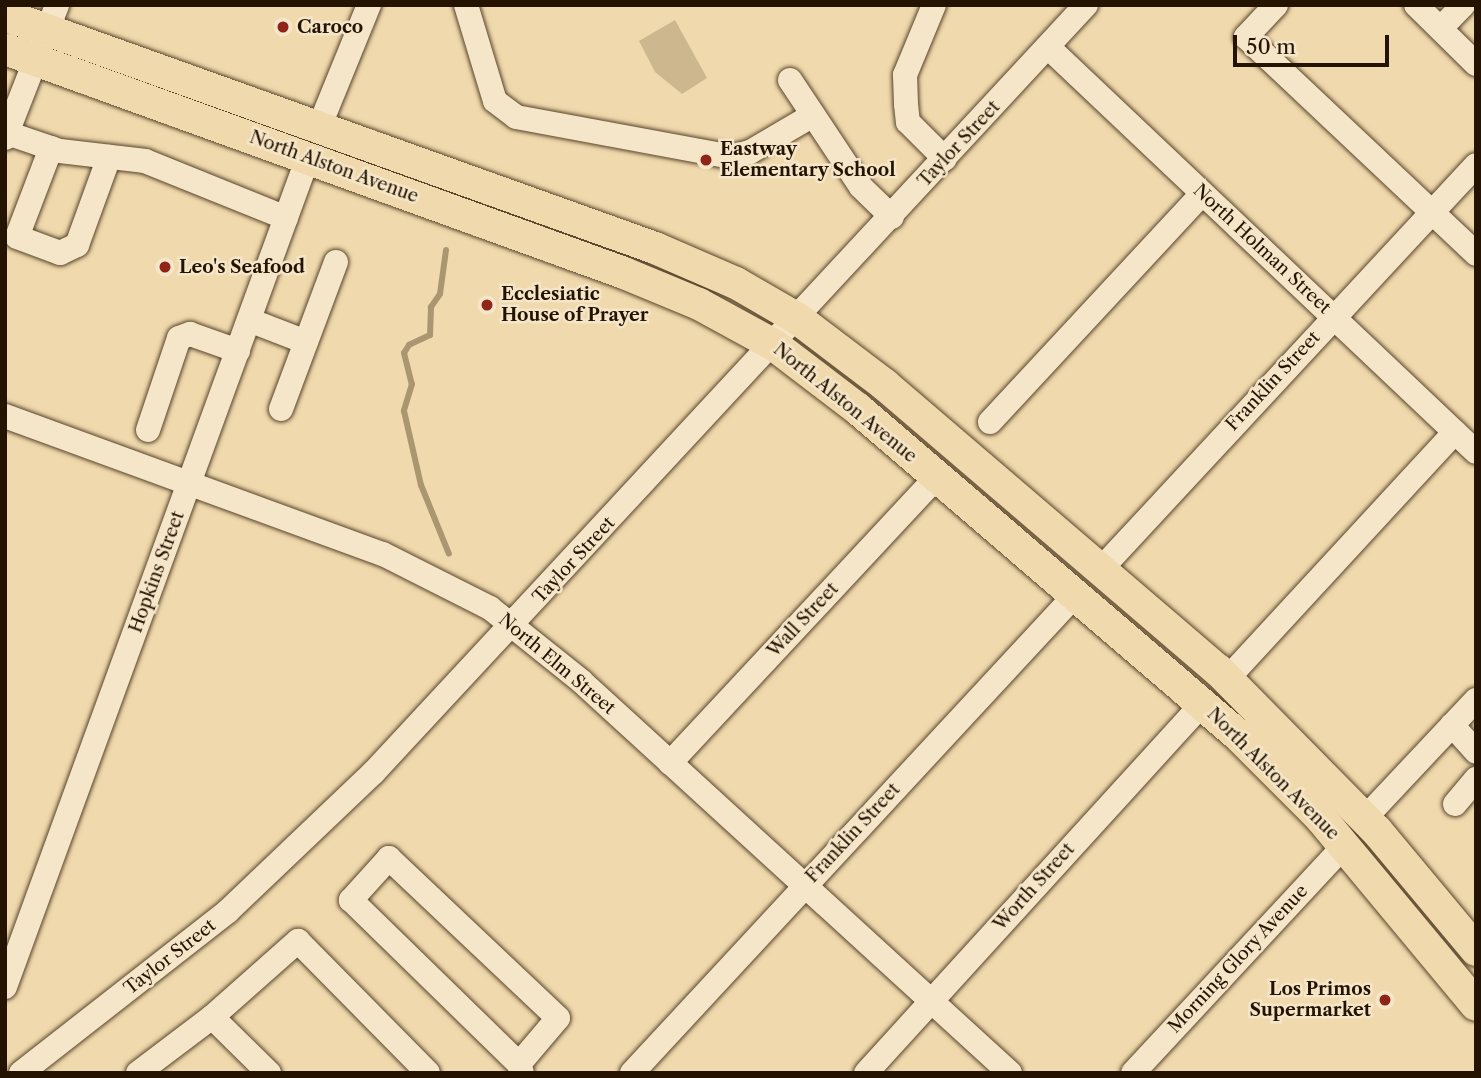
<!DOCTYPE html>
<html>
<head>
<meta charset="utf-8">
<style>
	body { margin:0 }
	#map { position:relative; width:1481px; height:1078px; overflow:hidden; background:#f0d9ac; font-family:"Libre Caslon Text",serif }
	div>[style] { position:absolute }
	.green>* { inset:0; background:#cdb78f }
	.stream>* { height:6px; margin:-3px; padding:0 3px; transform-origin:3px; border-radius:3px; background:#ab9672 }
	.roads { filter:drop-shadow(0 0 2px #57442b) drop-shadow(0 0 2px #57442b) }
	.minor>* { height:24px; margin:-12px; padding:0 12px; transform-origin:12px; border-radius:12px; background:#f5e6c9 }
	.major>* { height:32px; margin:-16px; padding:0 16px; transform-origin:16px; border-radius:16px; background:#f0d9ac }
	.dots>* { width:19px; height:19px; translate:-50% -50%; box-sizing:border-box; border:4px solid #f5e6c9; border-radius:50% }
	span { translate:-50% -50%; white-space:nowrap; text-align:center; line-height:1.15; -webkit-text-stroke:5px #f5e6c9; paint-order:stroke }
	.poi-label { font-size:18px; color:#241300; font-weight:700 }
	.left { translate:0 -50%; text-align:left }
	.right { translate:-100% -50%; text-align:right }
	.street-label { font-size:18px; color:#241300 }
	.frame { position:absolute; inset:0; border:7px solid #241300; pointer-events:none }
	.scale { position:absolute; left:1233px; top:35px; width:156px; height:32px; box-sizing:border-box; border:4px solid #241300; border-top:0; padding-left:9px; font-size:21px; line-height:24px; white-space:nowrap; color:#241300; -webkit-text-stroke:5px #f5e6c9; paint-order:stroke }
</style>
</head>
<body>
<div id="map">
	<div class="green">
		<div style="clip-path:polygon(675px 20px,707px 78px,682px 94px,655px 72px,639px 41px)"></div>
	</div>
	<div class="stream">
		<div style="left:446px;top:250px;width:44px;rotate:97.8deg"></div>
		<div style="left:440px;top:294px;width:16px;rotate:125deg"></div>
		<div style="left:431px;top:307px;width:28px;rotate:92deg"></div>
		<div style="left:430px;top:335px;width:23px;rotate:155deg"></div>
		<div style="left:409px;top:345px;width:9px;rotate:122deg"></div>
		<div style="left:404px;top:353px;width:32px;rotate:76deg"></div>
		<div style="left:412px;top:384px;width:28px;rotate:107deg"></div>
		<div style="left:404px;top:411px;width:76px;rotate:77.1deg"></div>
		<div style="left:421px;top:485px;width:74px;rotate:67.9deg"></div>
	</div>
	<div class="roads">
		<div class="minor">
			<div style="left:466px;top:5px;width:100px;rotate:73.2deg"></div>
			<div style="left:495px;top:101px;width:26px;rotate:37deg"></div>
			<div style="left:516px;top:117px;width:219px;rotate:10.5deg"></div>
			<div style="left:731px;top:157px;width:20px;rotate:-15deg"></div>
			<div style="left:750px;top:152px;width:73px;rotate:-30.4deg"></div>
			<div style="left:934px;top:5px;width:76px;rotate:112.5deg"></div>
			<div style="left:905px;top:75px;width:29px;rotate:88deg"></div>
			<div style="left:906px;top:104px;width:18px;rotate:84deg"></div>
			<div style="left:908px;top:122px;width:52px;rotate:45deg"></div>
			<div style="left:1276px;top:5px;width:44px;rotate:133.2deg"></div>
			<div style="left:1246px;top:37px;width:316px;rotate:43.3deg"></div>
			<div style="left:1416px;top:5px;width:84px;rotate:44.5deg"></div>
			<div style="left:1441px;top:28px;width:32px;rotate:-46deg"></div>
			<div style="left:1048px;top:47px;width:589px;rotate:43.42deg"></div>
			<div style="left:790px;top:80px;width:128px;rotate:56.4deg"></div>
			<div style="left:861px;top:187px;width:43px;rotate:44.1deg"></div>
			<div style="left:320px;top:125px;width:130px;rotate:-67.8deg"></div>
			<div style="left:7px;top:133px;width:56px;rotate:18.8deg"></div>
			<div style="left:60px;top:151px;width:86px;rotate:6.7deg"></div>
			<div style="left:145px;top:161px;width:152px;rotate:22deg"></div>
			<div style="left:5px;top:138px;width:143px;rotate:-68.6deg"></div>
			<div style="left:51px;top:148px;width:95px;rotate:110.9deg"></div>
			<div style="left:17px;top:237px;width:46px;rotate:20.4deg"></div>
			<div style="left:60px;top:253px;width:19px;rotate:-25deg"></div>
			<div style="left:77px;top:245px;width:94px;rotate:-70deg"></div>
			<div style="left:249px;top:320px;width:61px;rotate:21.1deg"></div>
			<div style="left:281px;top:409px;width:157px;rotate:-69.5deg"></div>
			<div style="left:5px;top:416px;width:402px;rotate:20.1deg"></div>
			<div style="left:383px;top:554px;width:120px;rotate:26.8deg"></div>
			<div style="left:490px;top:608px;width:117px;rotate:38.7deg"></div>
			<div style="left:581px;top:681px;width:581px;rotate:42.42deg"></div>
			<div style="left:990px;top:422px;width:311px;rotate:-47.1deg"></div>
			<div style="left:148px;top:430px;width:97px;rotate:-71.4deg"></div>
			<div style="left:179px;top:338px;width:12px;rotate:-20deg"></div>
			<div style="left:190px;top:334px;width:51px;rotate:19.5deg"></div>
			<div style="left:1101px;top:569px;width:551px;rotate:-47.13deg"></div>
			<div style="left:1227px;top:679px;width:336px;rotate:-47.3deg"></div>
			<div style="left:1452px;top:725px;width:36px;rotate:48deg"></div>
			<div style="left:670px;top:763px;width:391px;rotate:-47deg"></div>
			<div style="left:1455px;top:804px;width:33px;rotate:-50deg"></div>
			<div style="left:1365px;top:818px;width:162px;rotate:-46.8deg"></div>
			<div style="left:5px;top:987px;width:884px;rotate:-69.94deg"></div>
			<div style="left:212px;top:1017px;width:80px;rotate:44.5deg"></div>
			<div style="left:519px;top:1064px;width:60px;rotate:-49.7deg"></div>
			<div style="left:558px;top:1018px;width:233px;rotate:-136.6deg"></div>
			<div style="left:389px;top:858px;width:57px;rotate:132.1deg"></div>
			<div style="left:351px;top:900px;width:235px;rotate:44.3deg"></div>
			<div style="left:519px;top:1064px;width:9px;rotate:72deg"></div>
			<div style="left:21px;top:1073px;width:263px;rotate:-38deg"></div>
			<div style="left:228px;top:911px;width:200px;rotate:-43.6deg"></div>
			<div style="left:373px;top:773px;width:1048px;rotate:-47.13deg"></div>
			<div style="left:138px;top:1073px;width:93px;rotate:-37.1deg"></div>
			<div style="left:212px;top:1017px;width:115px;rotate:-41.5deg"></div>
			<div style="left:298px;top:941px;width:185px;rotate:45.4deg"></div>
			<div style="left:632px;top:1073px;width:653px;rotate:-47.17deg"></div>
			<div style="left:866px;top:1073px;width:500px;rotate:-47.67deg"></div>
			<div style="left:1133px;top:1073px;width:310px;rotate:-47.1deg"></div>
		</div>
		<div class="major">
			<div style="left:5px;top:15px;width:690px;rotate:19.72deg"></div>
			<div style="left:655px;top:248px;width:88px;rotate:23.4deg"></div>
			<div style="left:736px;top:283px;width:72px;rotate:30.1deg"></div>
			<div style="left:798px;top:319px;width:109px;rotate:37.2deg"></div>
			<div style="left:885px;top:385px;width:438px;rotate:40.6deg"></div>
			<div style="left:1218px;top:670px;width:226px;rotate:45.4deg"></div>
			<div style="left:1377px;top:831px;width:155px;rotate:50.2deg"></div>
			<div style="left:5px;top:49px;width:658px;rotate:19.89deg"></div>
			<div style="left:624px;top:273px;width:81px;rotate:22.5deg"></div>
			<div style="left:699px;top:304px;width:85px;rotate:28.7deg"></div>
			<div style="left:774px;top:345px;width:106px;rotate:37.3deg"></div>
			<div style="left:858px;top:409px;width:501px;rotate:40.63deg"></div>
			<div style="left:1238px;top:735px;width:116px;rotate:45deg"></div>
			<div style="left:1320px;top:817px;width:244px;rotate:50.3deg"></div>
		</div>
	</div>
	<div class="dots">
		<div style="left:283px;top:27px;background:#8f2418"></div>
		<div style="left:706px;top:160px;background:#8f2418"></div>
		<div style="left:165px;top:267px;background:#8f2418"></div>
		<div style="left:487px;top:305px;background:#8f2418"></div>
		<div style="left:1385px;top:1000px;background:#8f2418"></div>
	</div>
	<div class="poi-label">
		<span class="left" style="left:297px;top:27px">Caroco</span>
		<span class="left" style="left:720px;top:160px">Eastway<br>Elementary School</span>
		<span class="left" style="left:179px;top:267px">Leo's Seafood</span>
		<span class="left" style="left:501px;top:305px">Ecclesiatic<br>House of Prayer</span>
		<span class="right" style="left:1371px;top:1000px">Los Primos<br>Supermarket</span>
	</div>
	<div class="street-label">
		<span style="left:959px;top:144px;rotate:-47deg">Taylor Street</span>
		<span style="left:334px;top:167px;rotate:20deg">North Alston Avenue</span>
		<span style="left:1262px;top:249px;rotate:43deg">North Holman Street</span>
		<span style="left:1273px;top:381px;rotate:-47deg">Franklin Street</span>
		<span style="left:845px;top:403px;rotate:39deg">North Alston Avenue</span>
		<span style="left:574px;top:560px;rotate:-47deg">Taylor Street</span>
		<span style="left:157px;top:572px;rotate:-70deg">Hopkins Street</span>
		<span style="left:803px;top:620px;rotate:-47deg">Wall Street</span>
		<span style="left:557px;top:664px;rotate:40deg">North Elm Street</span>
		<span style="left:1273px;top:774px;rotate:45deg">North Alston Avenue</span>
		<span style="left:853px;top:833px;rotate:-47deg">Franklin Street</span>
		<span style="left:1034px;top:887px;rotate:-48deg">Worth Street</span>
		<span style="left:170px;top:957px;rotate:-38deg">Taylor Street</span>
		<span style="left:1238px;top:959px;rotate:-47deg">Morning Glory Avenue</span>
	</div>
	<div class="frame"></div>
	<div class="scale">50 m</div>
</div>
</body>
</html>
